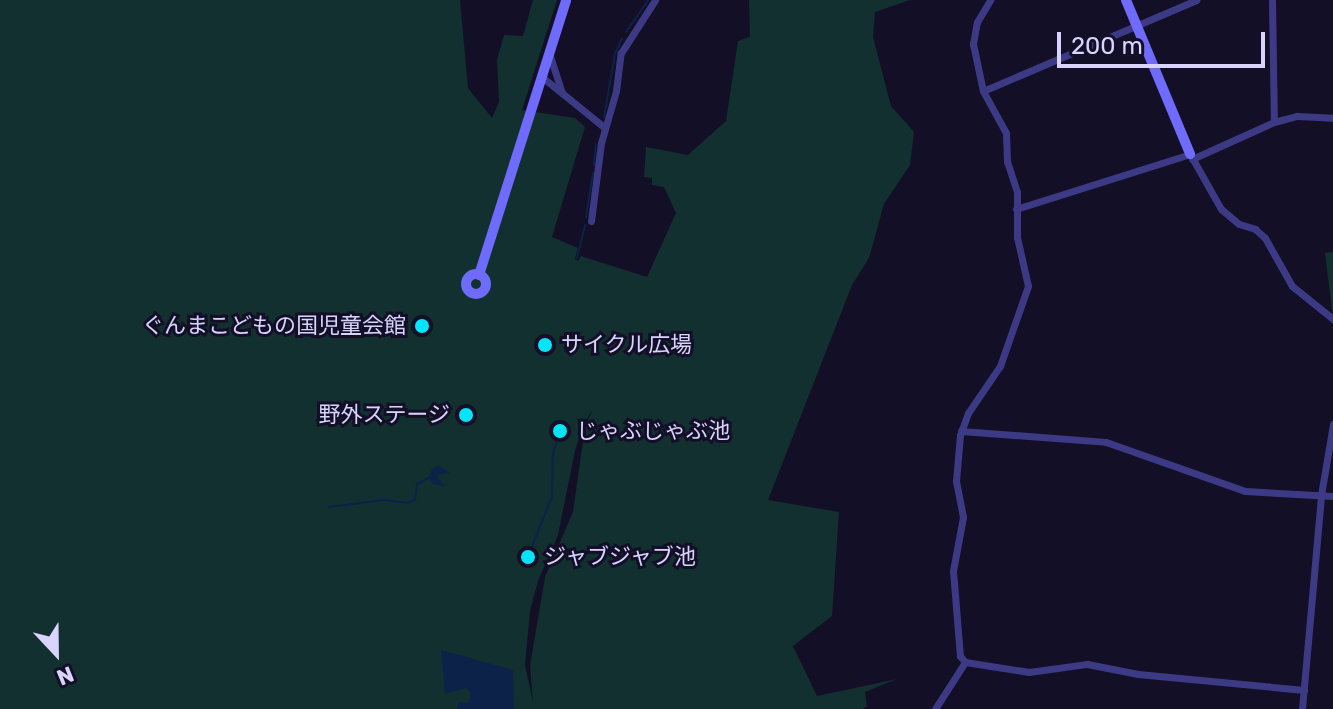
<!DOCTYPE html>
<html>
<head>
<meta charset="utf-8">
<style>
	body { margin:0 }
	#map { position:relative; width:1333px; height:709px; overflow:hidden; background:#130f26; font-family:Rubik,"Noto Sans JP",sans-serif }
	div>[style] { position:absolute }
	.green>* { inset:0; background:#12302f }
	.water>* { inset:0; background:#0c2248 }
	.stream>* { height:2px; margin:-1px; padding:0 1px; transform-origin:1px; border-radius:1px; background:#0c2248 }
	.street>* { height:7px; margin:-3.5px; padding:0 3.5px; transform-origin:3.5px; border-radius:3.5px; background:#3d3a85 }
	.secondary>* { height:10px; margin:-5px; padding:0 5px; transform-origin:5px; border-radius:5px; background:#6f6bff }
	.secondary>.ring { margin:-5px; padding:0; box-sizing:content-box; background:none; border:10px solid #6f6bff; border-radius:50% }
	.dots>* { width:22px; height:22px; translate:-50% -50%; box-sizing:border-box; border:4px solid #130f26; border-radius:50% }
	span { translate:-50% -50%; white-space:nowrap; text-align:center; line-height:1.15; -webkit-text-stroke:6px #130f26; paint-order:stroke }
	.poi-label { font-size:22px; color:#d9d4ff }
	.right { translate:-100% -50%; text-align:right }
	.left { translate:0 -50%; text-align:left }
	.north { position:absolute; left:16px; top:613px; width:80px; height:80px; -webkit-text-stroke:6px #130f26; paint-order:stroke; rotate:158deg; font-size:22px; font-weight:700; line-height:32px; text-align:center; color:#d9d4ff }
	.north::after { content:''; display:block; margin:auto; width:28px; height:36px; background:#d9d4ff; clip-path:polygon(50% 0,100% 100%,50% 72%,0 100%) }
	.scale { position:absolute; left:1057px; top:32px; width:208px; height:36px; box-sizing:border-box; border:4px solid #d9d4ff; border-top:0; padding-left:10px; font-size:24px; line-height:28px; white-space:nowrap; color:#d9d4ff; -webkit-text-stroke:6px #130f26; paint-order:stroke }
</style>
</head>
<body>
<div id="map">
	<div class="green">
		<div style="clip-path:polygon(evenodd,0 0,460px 0,468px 88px,492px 118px,499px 102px,497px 60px,504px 35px,523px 36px,533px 0,557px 0,522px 110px,575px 118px,585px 127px,552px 237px,578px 248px,575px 259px,578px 261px,581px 256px,647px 277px,676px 213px,664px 187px,652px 185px,652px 178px,644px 177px,646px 147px,688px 155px,726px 121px,738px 41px,750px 37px,749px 0,910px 0,875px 12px,873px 37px,891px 106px,914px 132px,910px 165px,884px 204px,869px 258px,852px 285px,768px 500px,839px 512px,832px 616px,793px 646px,817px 696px,897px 679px,865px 692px,867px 706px,863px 709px,0 709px,0 0,593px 409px,585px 427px,573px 512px,545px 577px,530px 666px,533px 702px,525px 665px,530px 611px,538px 581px,558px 535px,575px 451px,583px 425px,593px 409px)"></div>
		<div style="clip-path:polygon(1333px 252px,1333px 318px,1325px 253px)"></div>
	</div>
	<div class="water">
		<div style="clip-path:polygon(438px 465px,450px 473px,437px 475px,442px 484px,445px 483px,443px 486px,433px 484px,429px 478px,432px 469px)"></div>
		<div style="clip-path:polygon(441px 650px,513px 670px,514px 709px,457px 709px,459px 702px,469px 703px,471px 693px,466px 688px,445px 694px)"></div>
	</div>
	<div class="stream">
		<div style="left:626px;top:32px;width:39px;rotate:-55deg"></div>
		<div style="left:604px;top:117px;width:64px;rotate:-80.1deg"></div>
		<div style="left:615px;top:54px;width:17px;rotate:-66deg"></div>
		<div style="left:594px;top:165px;width:21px;rotate:-85deg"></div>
		<div style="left:586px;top:217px;width:45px;rotate:-81deg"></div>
		<div style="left:577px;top:258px;width:34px;rotate:-76deg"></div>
		<div style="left:329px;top:507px;width:55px;rotate:-7.3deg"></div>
		<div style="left:384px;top:500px;width:25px;rotate:7deg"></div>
		<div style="left:409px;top:503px;width:7px;rotate:-34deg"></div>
		<div style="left:415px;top:499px;width:15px;rotate:-82deg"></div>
		<div style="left:417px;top:484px;width:15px;rotate:-28deg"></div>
		<div style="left:530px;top:551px;width:58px;rotate:-67.8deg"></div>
		<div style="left:552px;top:497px;width:43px;rotate:-88.7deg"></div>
		<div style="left:553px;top:454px;width:18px;rotate:-74deg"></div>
	</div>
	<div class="street">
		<div style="left:1272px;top:0;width:122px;rotate:89.1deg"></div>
		<div style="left:542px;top:77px;width:26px;rotate:39deg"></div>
		<div style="left:562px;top:93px;width:39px;rotate:-108deg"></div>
		<div style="left:983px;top:91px;width:232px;rotate:-23.1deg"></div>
		<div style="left:562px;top:93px;width:55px;rotate:39.1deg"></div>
		<div style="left:1192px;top:159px;width:90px;rotate:-24.3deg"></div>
		<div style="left:1274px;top:122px;width:24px;rotate:-15deg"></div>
		<div style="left:1297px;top:116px;width:36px;rotate:3deg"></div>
		<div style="left:1016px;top:209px;width:182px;rotate:-17.5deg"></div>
		<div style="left:1190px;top:154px;width:63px;rotate:60.6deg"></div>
		<div style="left:1221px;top:209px;width:23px;rotate:40deg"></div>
		<div style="left:1239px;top:224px;width:17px;rotate:17deg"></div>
		<div style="left:1255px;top:229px;width:13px;rotate:42deg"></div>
		<div style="left:1265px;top:238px;width:55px;rotate:60.6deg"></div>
		<div style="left:1292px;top:286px;width:53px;rotate:38.8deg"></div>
		<div style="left:591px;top:221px;width:79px;rotate:-82.7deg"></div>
		<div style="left:601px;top:143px;width:54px;rotate:-73.9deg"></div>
		<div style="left:616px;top:91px;width:38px;rotate:-83deg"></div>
		<div style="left:621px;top:53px;width:63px;rotate:-57.3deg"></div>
		<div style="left:961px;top:431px;width:145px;rotate:4.3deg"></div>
		<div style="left:1106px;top:442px;width:147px;rotate:19.4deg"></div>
		<div style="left:1245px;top:491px;width:88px;rotate:3.3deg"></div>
		<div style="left:965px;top:662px;width:8px;rotate:-130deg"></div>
		<div style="left:960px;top:656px;width:85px;rotate:-94.7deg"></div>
		<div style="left:953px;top:571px;width:55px;rotate:-79.5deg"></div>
		<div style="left:963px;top:517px;width:37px;rotate:-101deg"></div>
		<div style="left:956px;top:481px;width:46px;rotate:-85deg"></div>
		<div style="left:960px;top:435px;width:23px;rotate:-70deg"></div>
		<div style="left:968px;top:413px;width:57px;rotate:-55.8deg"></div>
		<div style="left:1000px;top:366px;width:85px;rotate:-70.7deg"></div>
		<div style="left:1028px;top:286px;width:50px;rotate:-102.7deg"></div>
		<div style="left:1017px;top:237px;width:45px;rotate:-90deg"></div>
		<div style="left:1017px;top:192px;width:32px;rotate:-108deg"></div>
		<div style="left:1007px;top:162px;width:29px;rotate:-92deg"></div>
		<div style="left:1006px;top:133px;width:48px;rotate:-118.7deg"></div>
		<div style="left:983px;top:91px;width:48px;rotate:-102deg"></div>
		<div style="left:973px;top:44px;width:22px;rotate:-80deg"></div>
		<div style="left:977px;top:22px;width:26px;rotate:-59deg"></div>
		<div style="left:965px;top:662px;width:65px;rotate:8.9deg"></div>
		<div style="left:1029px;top:672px;width:59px;rotate:-7.9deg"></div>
		<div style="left:1087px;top:664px;width:52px;rotate:11.1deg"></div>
		<div style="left:1138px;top:674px;width:167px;rotate:5.5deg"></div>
		<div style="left:935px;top:709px;width:56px;rotate:-57.4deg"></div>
		<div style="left:1302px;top:709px;width:215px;rotate:-84.9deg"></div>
		<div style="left:1321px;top:495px;width:72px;rotate:-80.4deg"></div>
	</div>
	<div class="secondary">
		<div style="left:1126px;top:0;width:167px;rotate:67.4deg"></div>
		<div class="ring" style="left:466px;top:274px;width:10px;height:10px"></div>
		<div style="left:479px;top:275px;width:288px;rotate:-72.4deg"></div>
	</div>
	<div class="dots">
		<div style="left:422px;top:326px;background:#00e5ff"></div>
		<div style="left:545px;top:345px;background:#00e5ff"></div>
		<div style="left:466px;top:415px;background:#00e5ff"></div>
		<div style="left:560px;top:431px;background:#00e5ff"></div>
		<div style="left:528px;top:557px;background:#00e5ff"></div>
	</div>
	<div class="poi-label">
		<span class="right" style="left:406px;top:326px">ぐんまこどもの国児童会館</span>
		<span class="left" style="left:561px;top:345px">サイクル広場</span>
		<span class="right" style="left:450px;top:415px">野外ステージ</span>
		<span class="left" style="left:576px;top:431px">じゃぶじゃぶ池</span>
		<span class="left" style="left:544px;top:557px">ジャブジャブ池</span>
	</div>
	<div class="north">N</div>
	<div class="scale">200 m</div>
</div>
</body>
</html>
